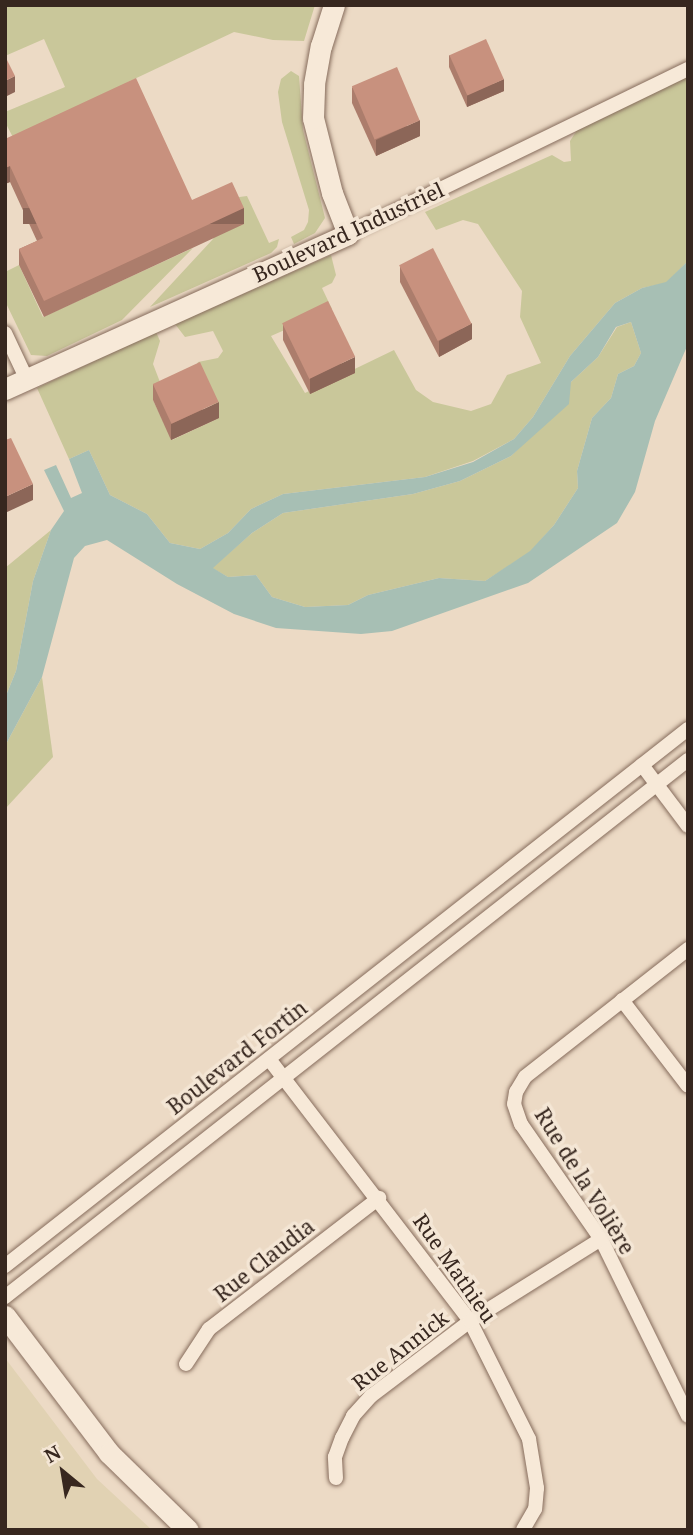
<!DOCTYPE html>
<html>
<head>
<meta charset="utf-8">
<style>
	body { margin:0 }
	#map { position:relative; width:693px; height:1535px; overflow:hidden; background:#ecdac5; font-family:"Noto Serif",serif }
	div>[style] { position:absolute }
	.farmland>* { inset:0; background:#e1d2b3 }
	.green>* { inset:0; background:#c9c79a }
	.water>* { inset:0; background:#a7bfb4 }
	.roads { filter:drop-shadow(0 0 2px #866c5c) drop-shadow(0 0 2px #866c5c) }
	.street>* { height:14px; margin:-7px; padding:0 7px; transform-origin:7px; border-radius:7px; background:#f7e9d8 }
	.secondary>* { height:21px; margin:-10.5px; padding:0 10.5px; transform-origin:10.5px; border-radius:10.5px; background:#f7e9d8 }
	.wall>* { inset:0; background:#ac7d6c }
	.shaded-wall>* { inset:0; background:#8c6658; transform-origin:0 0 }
	.building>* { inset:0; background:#c8917e; transform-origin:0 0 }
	span { translate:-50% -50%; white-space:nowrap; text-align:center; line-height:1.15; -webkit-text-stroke:7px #f4e6d5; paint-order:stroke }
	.street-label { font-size:21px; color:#37271f }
	.frame { position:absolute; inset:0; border:7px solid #37271f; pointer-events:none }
	.north { position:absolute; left:28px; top:1437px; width:70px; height:70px; -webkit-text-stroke:5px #f4e6d5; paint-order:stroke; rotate:330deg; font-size:19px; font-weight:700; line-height:28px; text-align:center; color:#37271f }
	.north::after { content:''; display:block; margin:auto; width:24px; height:32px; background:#37271f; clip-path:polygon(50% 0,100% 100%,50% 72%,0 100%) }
</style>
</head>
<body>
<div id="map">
	<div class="farmland">
		<div style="clip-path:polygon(5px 1358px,97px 1479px,152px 1530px,5px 1530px)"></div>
	</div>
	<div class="green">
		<div style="clip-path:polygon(5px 5px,315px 5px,304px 41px,273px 40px,234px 32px,128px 82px,19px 149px,5px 122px,5px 112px,65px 87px,44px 39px,5px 56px)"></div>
		<div style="clip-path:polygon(291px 71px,299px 76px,303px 130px,325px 218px,315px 233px,294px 244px,291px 237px,304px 230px,308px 222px,309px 210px,282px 122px,278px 92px,281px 79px)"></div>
		<div style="clip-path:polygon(688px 72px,688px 261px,666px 283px,642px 288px,615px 303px,570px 356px,533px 417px,514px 439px,473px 461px,425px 477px,283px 494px,251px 509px,228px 533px,200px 549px,170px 543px,147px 514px,110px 495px,89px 450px,69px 459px,37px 388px,156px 332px,160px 341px,153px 364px,165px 395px,153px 400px,172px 440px,219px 418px,195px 368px,198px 362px,218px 358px,223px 351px,213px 331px,185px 337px,175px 324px,331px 255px,336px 275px,332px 283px,322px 288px,332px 309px,271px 336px,305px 393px,394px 350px,416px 390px,433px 402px,471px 411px,491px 404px,507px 375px,541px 363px,520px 317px,522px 291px,478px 224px,463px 220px,436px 230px,425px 212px,552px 155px,564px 162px,571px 161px,570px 141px,579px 127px)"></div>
		<div style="clip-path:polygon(247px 196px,269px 243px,279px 239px,277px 247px,271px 253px,150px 307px,213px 239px,232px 198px)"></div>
		<div style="clip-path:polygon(193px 248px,122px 320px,47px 356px,31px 355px,5px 301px,5px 272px,19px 265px,43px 317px)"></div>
		<div style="clip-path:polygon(631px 322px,641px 353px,634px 366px,618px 374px,611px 398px,592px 418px,577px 471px,578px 488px,554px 525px,530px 552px,485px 581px,439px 578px,368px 595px,348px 605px,305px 607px,272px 597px,256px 575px,228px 577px,212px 568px,252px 533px,283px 513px,413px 494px,460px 481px,511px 456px,537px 430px,571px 382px,598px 357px,617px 327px)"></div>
		<div style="clip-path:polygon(51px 530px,33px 581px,16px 671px,5px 698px,5px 568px)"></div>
		<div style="clip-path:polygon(42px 677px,53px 757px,5px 809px,5px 746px)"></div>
	</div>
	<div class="water">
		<div style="clip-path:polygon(evenodd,688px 261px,688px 344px,655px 421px,635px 492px,617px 523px,528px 583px,392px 631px,361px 634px,276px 628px,234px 614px,177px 584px,107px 540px,85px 546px,74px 558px,42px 677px,5px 746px,5px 698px,16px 671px,33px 581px,51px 530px,64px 511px,44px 470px,56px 465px,71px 498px,82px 493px,69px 459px,89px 450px,110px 495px,147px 514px,170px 543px,200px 549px,228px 533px,251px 509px,283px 494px,425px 477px,473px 462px,514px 439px,533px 417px,570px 356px,615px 303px,642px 288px,666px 282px,688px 261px,631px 322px,641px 353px,634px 366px,618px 374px,611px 398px,592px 418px,577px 471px,578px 488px,554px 525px,530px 551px,485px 581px,439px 578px,368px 595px,348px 605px,305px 607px,272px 597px,256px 575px,228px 577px,213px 568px,252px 533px,283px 513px,413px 494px,460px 481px,511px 456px,569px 404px,571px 382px,598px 357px,616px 327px,631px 322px)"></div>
	</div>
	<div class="roads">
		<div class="street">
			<div style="left:348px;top:234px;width:378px;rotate:-25.9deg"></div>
			<div style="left:5px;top:333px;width:52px;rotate:64.9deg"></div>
			<div style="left:642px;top:765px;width:76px;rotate:53deg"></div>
			<div style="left:688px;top:949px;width:207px;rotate:141.9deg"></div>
			<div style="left:525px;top:1077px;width:17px;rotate:121deg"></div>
			<div style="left:516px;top:1092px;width:12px;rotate:99deg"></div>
			<div style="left:514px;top:1104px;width:21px;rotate:71deg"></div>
			<div style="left:521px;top:1124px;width:140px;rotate:55.2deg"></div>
			<div style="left:601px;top:1239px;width:197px;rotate:63.8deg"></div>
			<div style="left:622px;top:1000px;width:108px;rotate:52.5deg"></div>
			<div style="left:269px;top:1059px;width:330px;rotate:52.5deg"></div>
			<div style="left:470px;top:1321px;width:132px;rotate:63.4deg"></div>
			<div style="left:529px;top:1439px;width:50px;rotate:80.7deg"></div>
			<div style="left:537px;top:1488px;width:21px;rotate:95deg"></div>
			<div style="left:535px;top:1509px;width:24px;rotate:120deg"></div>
			<div style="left:5px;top:1266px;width:869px;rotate:-38.18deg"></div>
			<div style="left:5px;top:1297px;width:869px;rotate:-38.18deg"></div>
			<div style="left:186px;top:1364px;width:42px;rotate:-56.7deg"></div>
			<div style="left:209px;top:1329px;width:215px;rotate:-37.6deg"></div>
			<div style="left:336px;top:1478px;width:21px;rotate:-93deg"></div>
			<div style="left:335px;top:1457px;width:20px;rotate:-70deg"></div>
			<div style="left:342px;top:1438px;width:25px;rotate:-63deg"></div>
			<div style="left:353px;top:1416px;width:27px;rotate:-48deg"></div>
			<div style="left:371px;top:1396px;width:124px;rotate:-37.1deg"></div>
			<div style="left:470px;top:1321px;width:155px;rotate:-32deg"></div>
		</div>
		<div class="secondary">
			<div style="left:5px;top:389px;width:376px;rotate:-24.3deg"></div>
			<div style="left:348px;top:234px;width:44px;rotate:-111.3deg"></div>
			<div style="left:332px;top:193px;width:77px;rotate:-104.2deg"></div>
			<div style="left:313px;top:118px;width:34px;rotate:-88deg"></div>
			<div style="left:314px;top:84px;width:39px;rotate:-80deg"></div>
			<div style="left:321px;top:46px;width:43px;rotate:-72.4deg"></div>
			<div style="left:5px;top:1316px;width:172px;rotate:52.8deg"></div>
			<div style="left:109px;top:1453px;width:110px;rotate:44.3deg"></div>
		</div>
	</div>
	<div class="wall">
		<div style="clip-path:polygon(449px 55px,504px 91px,467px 107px,449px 67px)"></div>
		<div style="clip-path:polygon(352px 87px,420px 136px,376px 156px,352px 103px)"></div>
		<div style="clip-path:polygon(5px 139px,192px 200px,244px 224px,44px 317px,19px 265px,19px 249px,37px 241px,10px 182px,5px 184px)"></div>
		<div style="clip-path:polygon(400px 266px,472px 339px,439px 357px,400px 282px)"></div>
		<div style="clip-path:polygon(283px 324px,355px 373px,310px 394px,283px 340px)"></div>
		<div style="clip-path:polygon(153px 384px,219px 418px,171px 440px,153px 400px)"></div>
	</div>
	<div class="shaded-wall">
		<div style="clip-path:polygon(15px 76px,15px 92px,5px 97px,5px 81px)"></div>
		<div style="clip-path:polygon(504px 79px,504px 91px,467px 107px,467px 95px)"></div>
		<div style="clip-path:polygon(420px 120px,420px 136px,376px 156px,376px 140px)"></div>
		<div style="clip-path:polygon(10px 166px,10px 182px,5px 184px,5px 168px)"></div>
		<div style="left:244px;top:208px;width:16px;height:221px;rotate:90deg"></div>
		<div style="clip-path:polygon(472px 323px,472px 339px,439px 357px,439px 341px)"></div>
		<div style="clip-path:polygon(355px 357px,355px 373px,310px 394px,310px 378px)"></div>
		<div style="clip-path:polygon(219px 402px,219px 418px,171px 440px,171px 424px)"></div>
		<div style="clip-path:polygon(33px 484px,33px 500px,5px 513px,5px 497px)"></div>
	</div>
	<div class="building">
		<div style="left:486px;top:39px;width:44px;height:40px;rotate:66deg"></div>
		<div style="clip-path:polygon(5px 56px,15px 76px,5px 81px)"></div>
		<div style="left:397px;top:67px;width:58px;height:49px;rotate:67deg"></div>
		<div style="clip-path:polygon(136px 78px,192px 200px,232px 182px,244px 208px,44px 301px,19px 249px,43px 238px,10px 166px,5px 168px,5px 139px)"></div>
		<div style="left:433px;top:248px;width:85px;height:38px;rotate:63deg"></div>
		<div style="left:328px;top:301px;width:62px;height:51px;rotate:64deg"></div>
		<div style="left:200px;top:362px;width:44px;height:52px;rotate:65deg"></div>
		<div style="clip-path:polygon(11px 438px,33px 484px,5px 497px,5px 440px)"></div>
	</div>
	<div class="street-label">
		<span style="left:348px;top:232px;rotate:-25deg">Boulevard Industriel</span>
		<span style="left:237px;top:1057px;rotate:-38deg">Boulevard Fortin</span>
		<span style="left:585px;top:1181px;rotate:58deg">Rue de la Volière</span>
		<span style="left:264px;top:1260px;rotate:-38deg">Rue Claudia</span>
		<span style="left:455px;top:1268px;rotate:55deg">Rue Mathieu</span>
		<span style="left:400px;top:1350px;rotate:-38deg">Rue Annick</span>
	</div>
	<div class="frame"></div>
	<div class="north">N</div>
</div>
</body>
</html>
